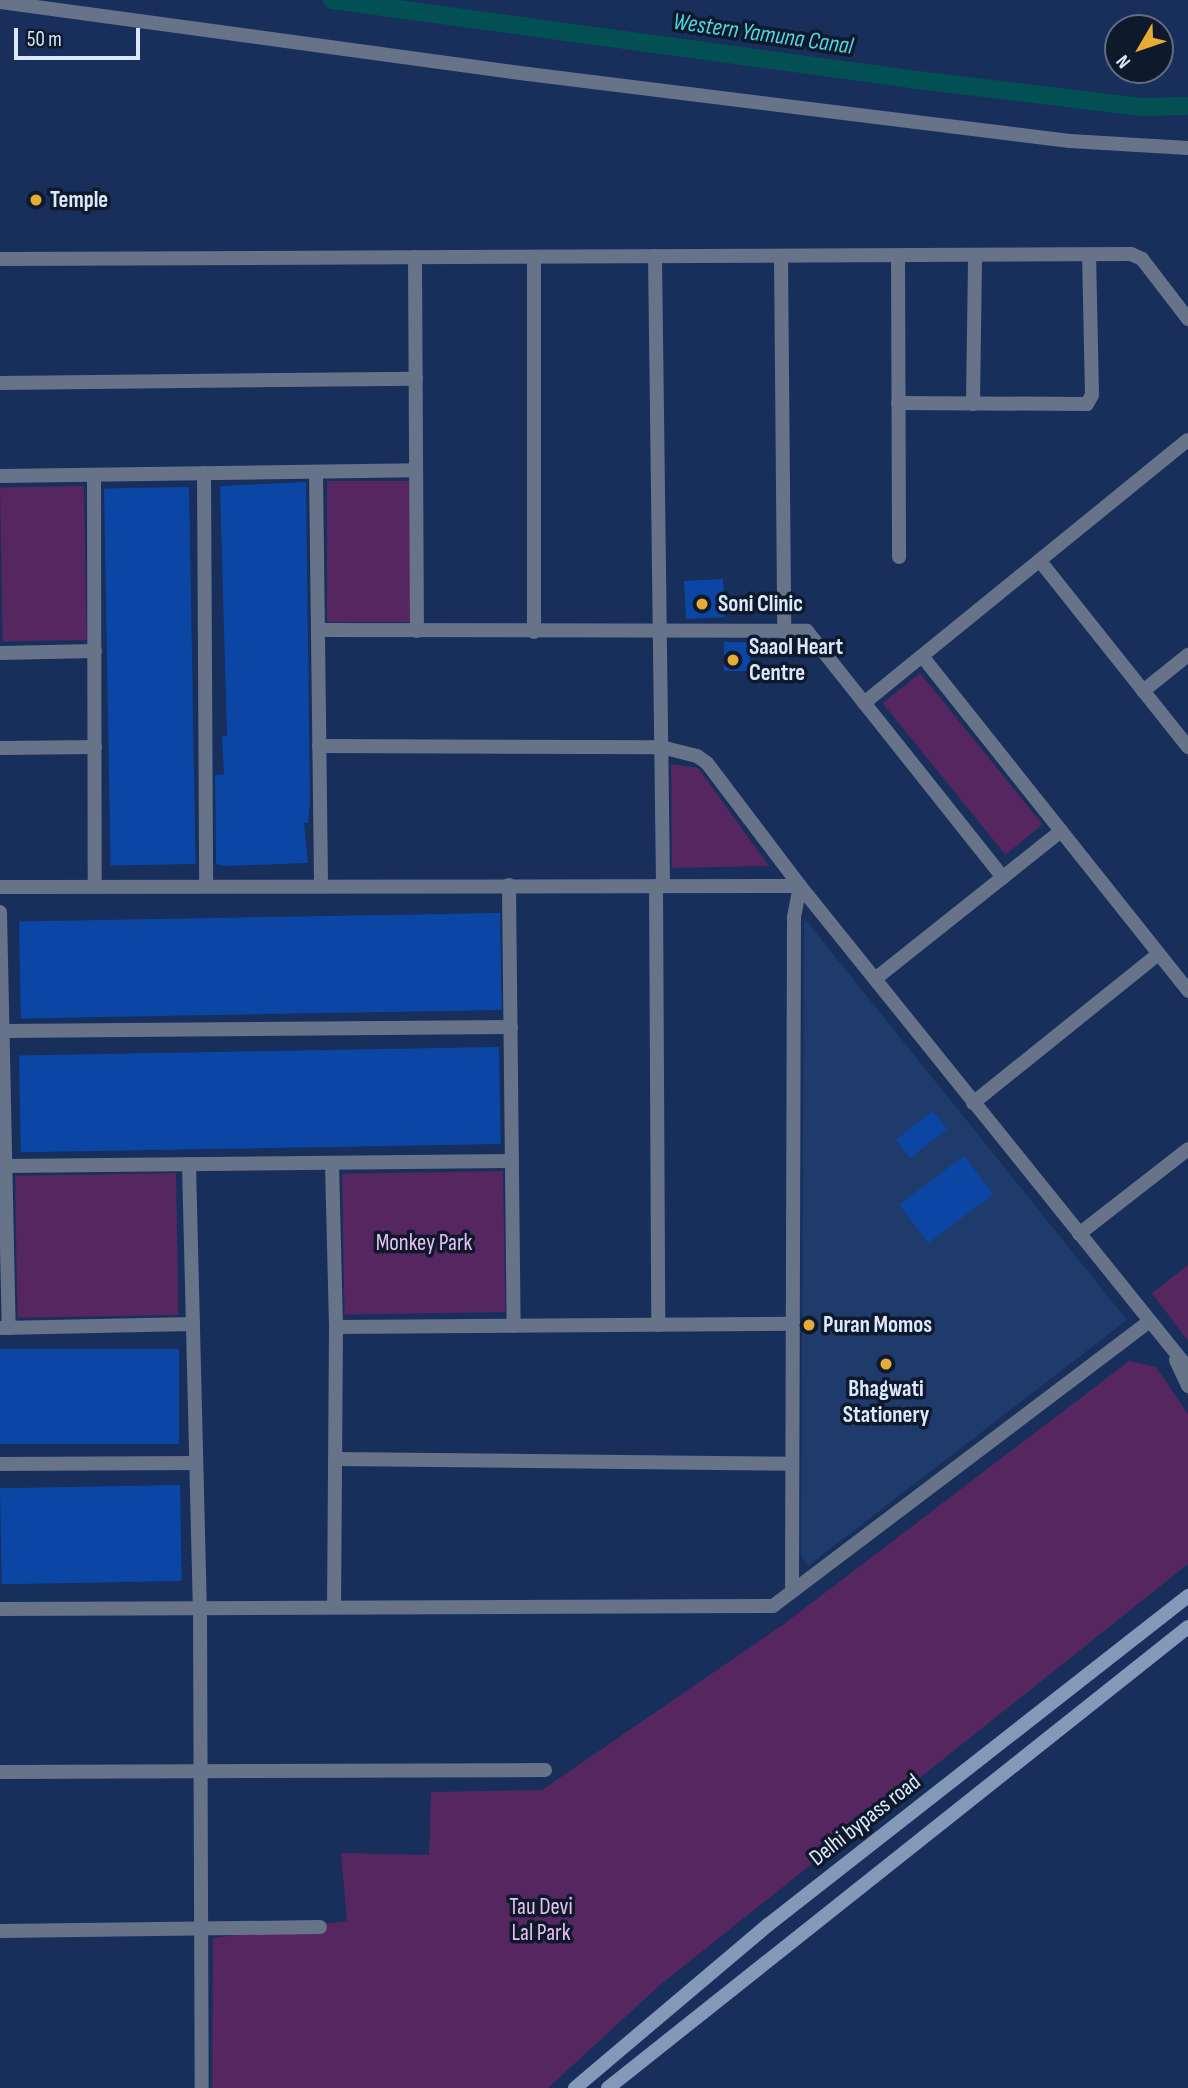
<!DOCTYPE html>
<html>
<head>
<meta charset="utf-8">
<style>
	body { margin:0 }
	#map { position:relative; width:1188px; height:2088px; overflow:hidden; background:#172f5a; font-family:"Sofia Sans Condensed",sans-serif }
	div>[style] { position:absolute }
	.built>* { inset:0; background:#1e3b6b }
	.green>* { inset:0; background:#562660; transform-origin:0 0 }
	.canal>* { height:18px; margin:-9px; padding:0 9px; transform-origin:9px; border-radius:9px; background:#025054 }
	.building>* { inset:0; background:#0c46a5; transform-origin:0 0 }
	.minor>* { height:14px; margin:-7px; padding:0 7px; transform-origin:7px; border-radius:7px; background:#667389 }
	.secondary>* { height:14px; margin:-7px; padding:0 7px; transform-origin:7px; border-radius:7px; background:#8498ba }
	.dots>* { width:19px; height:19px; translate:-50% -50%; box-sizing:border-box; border:4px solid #0e192c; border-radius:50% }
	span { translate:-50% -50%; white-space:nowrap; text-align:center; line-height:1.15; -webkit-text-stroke:7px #0e192c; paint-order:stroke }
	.poi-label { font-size:23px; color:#dbe8fe; font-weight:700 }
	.left { translate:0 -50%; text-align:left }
	.park-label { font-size:23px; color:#e8c0f0 }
	.street-label { font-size:23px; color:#dbe8fe }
	.water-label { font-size:24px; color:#4ed7df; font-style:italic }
	.north { position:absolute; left:1104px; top:14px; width:70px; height:70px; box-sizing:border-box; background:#0e192c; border:2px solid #606c80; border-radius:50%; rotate:231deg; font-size:19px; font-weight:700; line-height:28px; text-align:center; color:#dbe8fe }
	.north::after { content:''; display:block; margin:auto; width:24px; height:32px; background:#e6ac36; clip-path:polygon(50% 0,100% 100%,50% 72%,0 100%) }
	.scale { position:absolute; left:14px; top:28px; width:126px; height:32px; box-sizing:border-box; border:4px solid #dbe8fe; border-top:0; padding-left:9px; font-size:21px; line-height:24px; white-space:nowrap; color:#dbe8fe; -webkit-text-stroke:5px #0e192c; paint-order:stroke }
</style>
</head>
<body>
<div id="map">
	<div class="built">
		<div style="clip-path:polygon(804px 918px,1127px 1320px,808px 1566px,801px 1556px)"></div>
	</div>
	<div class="green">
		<div style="left:327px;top:481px;width:83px;height:141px"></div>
		<div style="left:84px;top:486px;width:154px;height:84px;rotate:89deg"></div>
		<div style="left:920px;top:673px;width:195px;height:48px;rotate:51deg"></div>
		<div style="clip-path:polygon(671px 764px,698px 768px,769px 866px,672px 868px)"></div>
		<div style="left:503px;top:1171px;width:141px;height:161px;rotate:89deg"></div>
		<div style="left:176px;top:1173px;width:142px;height:161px;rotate:89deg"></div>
		<div style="clip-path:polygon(1188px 1265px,1188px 1341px,1152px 1293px)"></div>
		<div style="clip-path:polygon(1129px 1361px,1156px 1367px,1188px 1414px,1188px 1564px,660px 1985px,548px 2088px,212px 2088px,213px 1938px,347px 1921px,341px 1853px,429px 1855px,431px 1792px,542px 1790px,784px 1624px)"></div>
	</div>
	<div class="canal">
		<div style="left:332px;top:0;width:583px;rotate:7.78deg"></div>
		<div style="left:910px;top:79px;width:233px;rotate:6.9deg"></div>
		<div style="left:1141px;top:107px;width:47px;rotate:-1.2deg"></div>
	</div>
	<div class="building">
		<div style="clip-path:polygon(306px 482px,310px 802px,308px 823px,304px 823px,308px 863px,224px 866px,216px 864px,215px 775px,224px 774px,222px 736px,227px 736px,220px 486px)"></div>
		<div style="left:189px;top:487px;width:377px;height:85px;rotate:89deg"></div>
		<div style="left:723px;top:579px;width:38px;height:39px;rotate:87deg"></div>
		<div style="left:724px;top:642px;width:26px;height:29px"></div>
		<div style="left:500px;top:913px;width:97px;height:481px;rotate:89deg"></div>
		<div style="left:499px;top:1047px;width:97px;height:480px;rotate:89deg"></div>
		<div style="left:933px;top:1111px;width:23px;height:47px;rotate:52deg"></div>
		<div style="left:964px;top:1156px;width:48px;height:81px;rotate:53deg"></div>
		<div style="left:179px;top:1349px;width:95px;height:179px;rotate:90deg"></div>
		<div style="left:180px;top:1485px;width:96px;height:180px;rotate:89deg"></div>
	</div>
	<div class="minor">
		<div style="left:0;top:2px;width:533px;rotate:7.77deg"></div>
		<div style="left:528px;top:74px;width:546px;rotate:7.05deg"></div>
		<div style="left:1070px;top:141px;width:118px;rotate:3.4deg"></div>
		<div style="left:655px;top:256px;width:630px;rotate:89.27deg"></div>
		<div style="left:781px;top:256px;width:376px;rotate:89.5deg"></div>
		<div style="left:898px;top:256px;width:301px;rotate:89.8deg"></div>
		<div style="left:415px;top:257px;width:374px;rotate:89.7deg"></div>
		<div style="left:534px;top:257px;width:375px;rotate:90deg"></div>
		<div style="left:0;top:259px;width:1131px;rotate:-0.25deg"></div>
		<div style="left:1131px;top:254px;width:12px;rotate:24deg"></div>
		<div style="left:1142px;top:259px;width:76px;rotate:52.5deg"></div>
		<div style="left:0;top:383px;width:416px;rotate:-0.6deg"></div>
		<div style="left:898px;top:403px;width:189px;rotate:0.3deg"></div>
		<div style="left:1087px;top:404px;width:10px;rotate:-61deg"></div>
		<div style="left:1092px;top:395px;width:140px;rotate:-91.2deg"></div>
		<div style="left:973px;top:404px;width:148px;rotate:-89.2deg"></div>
		<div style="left:316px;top:472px;width:414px;rotate:89.3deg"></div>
		<div style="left:204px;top:473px;width:413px;rotate:89.7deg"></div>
		<div style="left:94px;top:475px;width:411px;rotate:89.9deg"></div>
		<div style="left:0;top:476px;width:416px;rotate:-0.8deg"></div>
		<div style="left:1040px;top:561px;width:238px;rotate:51.5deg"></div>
		<div style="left:318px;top:630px;width:489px;rotate:0.1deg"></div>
		<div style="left:807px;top:631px;width:315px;rotate:51.5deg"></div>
		<div style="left:0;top:653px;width:95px;rotate:-1.2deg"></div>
		<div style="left:922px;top:656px;width:428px;rotate:51.5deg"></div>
		<div style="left:1143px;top:691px;width:58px;rotate:-38.7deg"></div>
		<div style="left:864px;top:703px;width:417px;rotate:-39.1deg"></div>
		<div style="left:319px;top:746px;width:342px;rotate:0.2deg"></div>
		<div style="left:661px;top:747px;width:37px;rotate:14deg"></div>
		<div style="left:697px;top:756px;width:12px;rotate:35deg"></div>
		<div style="left:707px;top:763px;width:154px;rotate:52.9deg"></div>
		<div style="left:800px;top:886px;width:33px;rotate:101deg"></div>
		<div style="left:794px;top:918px;width:673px;rotate:90.17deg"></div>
		<div style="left:0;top:748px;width:95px;rotate:-0.6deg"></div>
		<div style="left:509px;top:885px;width:441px;rotate:89.4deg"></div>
		<div style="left:656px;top:886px;width:439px;rotate:89.7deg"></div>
		<div style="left:0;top:887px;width:800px;rotate:-0.07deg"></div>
		<div style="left:800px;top:886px;width:619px;rotate:51.17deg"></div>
		<div style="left:0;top:912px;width:416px;rotate:88.8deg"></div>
		<div style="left:875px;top:979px;width:238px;rotate:-38.5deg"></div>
		<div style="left:3px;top:1031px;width:508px;rotate:-0.45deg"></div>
		<div style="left:973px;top:1103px;width:238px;rotate:-38.8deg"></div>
		<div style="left:332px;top:1163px;width:164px;rotate:88.6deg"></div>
		<div style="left:336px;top:1327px;width:280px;rotate:90.4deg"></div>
		<div style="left:189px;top:1164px;width:444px;rotate:88.6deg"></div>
		<div style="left:200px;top:1608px;width:480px;rotate:89.8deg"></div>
		<div style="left:5px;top:1166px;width:507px;rotate:-0.57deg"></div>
		<div style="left:1079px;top:1234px;width:138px;rotate:-37.9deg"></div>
		<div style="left:336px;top:1327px;width:457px;rotate:-0.4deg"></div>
		<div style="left:1px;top:1328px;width:192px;rotate:-1.2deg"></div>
		<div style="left:1176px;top:1360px;width:29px;rotate:65deg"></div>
		<div style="left:335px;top:1459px;width:457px;rotate:0.6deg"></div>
		<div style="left:0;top:1464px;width:196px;rotate:-0.3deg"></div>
		<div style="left:0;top:1609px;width:773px;rotate:-0.22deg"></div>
		<div style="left:773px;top:1606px;width:470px;rotate:-37.1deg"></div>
		<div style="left:0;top:1772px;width:545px;rotate:-0.21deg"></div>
		<div style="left:0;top:1931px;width:320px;rotate:-0.7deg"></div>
	</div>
	<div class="secondary">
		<div style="left:575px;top:2088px;width:253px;rotate:-40.2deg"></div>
		<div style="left:768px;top:1925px;width:534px;rotate:-38.07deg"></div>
		<div style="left:608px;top:2088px;width:741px;rotate:-38.48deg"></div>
	</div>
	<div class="dots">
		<div style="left:36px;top:200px;background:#e6ac36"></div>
		<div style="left:702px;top:604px;background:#e6ac36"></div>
		<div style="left:733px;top:660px;background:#e6ac36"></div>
		<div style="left:809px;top:1325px;background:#e6ac36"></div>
		<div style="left:886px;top:1364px;background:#e6ac36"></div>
	</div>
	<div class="poi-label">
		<span class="left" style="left:50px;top:200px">Temple</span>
		<span class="left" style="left:718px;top:604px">Soni Clinic</span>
		<span class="left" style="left:749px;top:660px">Saaol Heart<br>Centre</span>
		<span class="left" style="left:823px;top:1325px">Puran Momos</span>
		<span style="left:886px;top:1402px">Bhagwati<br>Stationery</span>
	</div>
	<div class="park-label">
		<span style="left:424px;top:1243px">Monkey Park</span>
		<span style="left:541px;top:1920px">Tau Devi<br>Lal Park</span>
	</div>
	<div class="street-label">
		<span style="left:865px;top:1820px;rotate:-38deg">Delhi bypass road</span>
	</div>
	<div class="water-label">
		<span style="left:763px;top:34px;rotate:8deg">Western Yamuna Canal</span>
	</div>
	<div class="north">N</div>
	<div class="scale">50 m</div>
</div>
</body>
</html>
